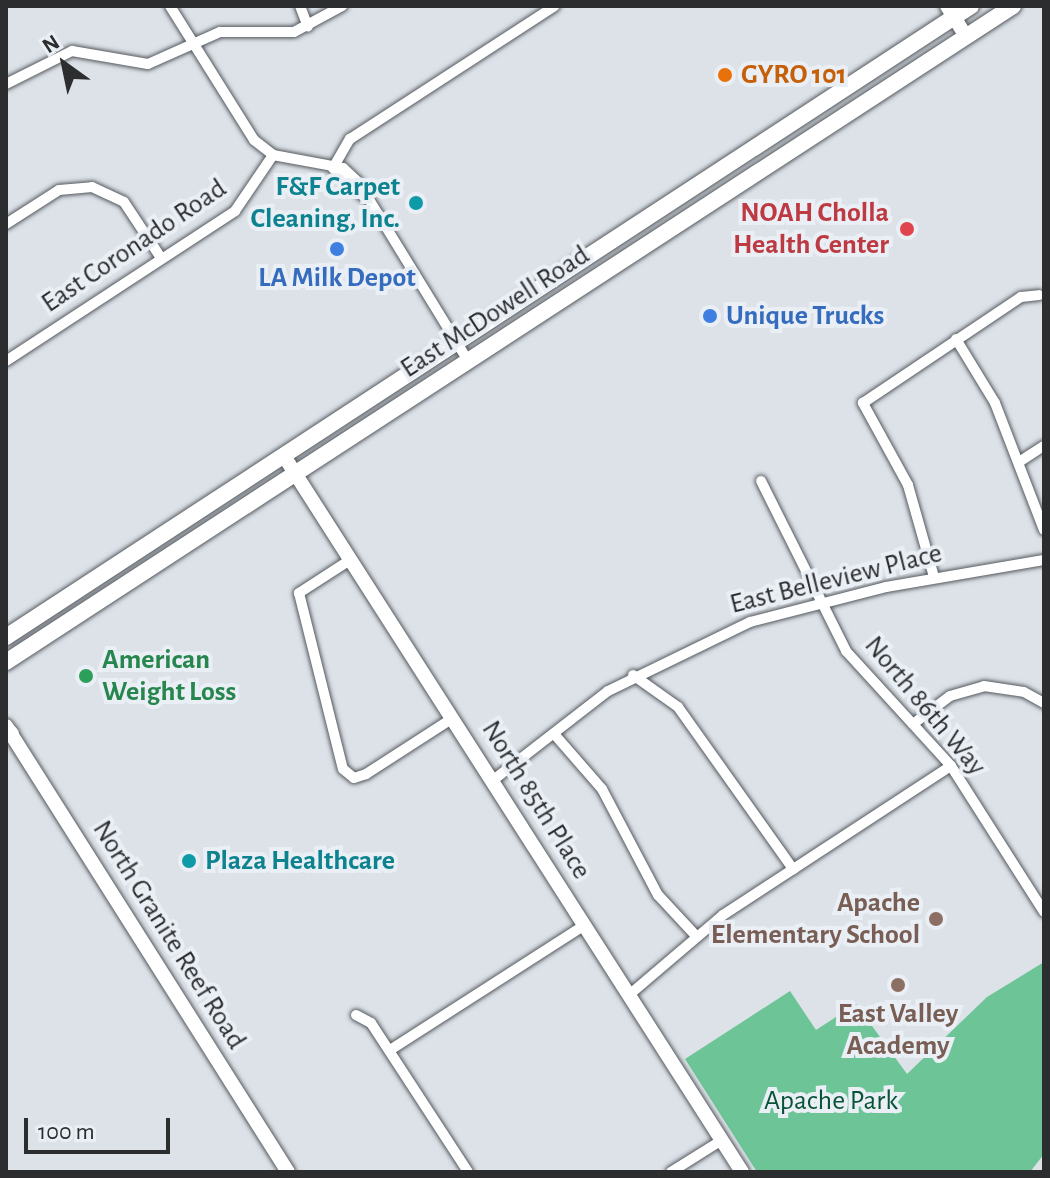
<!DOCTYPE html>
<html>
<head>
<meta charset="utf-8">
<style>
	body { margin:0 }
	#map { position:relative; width:1050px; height:1178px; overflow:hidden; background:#dce2e8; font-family:"Alegreya Sans",sans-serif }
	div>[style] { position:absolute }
	.green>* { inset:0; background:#6dc497 }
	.roads { filter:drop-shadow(0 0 2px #555a5f) drop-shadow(0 0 2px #555a5f) }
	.street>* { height:10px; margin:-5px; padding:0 5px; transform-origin:5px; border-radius:5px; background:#fff }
	.secondary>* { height:14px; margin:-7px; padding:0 7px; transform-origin:7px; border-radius:7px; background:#fff }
	.primary>* { height:16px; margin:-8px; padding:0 8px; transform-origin:8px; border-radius:8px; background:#fff }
	.dots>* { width:22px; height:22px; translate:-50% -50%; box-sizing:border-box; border:4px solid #eaeff5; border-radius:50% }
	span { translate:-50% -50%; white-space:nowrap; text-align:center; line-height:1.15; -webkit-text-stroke:8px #eaeff5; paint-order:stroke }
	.food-label { font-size:28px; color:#c56008; font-weight:700 }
	.left { translate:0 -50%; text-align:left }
	.culture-label { font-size:28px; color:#0d838f; font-weight:700 }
	.right { translate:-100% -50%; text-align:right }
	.health-label { font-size:28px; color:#be3a42; font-weight:700 }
	.street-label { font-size:28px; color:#2b2d2f }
	.shop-label { font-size:28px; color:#366cbe; font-weight:700 }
	.leisure-label { font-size:28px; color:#27864d; font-weight:700 }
	.education-label { font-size:28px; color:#785e54; font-weight:700 }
	.park-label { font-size:28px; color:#085436 }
	.frame { position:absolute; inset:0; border:8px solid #2b2d2f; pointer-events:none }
	.north { position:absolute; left:24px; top:24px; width:80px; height:80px; -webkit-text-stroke:6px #eaeff5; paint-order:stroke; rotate:327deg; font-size:22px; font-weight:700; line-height:32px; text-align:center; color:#2b2d2f }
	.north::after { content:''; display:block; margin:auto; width:28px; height:36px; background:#2b2d2f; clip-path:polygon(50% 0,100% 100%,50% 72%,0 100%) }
	.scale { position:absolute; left:24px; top:1118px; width:146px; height:36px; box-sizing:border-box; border:4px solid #2b2d2f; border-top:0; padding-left:10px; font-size:24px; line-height:28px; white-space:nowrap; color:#2b2d2f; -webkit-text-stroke:6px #eaeff5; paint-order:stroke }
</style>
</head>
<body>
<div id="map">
	<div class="green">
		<div style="clip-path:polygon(1044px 962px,1044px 1154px,1030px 1172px,757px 1172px,685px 1059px,790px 991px,816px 1030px,856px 1004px,907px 1074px,987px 997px)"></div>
	</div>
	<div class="roads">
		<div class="street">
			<div style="left:170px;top:6px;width:158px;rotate:57.9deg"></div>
			<div style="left:254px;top:140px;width:24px;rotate:38deg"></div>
			<div style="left:273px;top:155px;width:71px;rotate:10.5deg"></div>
			<div style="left:343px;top:168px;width:22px;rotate:43deg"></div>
			<div style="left:359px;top:183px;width:209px;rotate:58.5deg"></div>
			<div style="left:300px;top:6px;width:22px;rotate:69deg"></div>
			<div style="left:6px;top:84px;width:74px;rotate:-26.6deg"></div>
			<div style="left:72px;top:51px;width:77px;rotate:9.7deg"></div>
			<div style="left:148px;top:64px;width:79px;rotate:-24deg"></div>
			<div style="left:220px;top:32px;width:74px"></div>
			<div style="left:294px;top:32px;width:55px;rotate:-28.4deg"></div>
			<div style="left:333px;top:168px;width:34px;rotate:-60deg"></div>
			<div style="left:350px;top:139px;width:244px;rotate:-33deg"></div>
			<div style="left:333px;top:168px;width:41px;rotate:43deg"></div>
			<div style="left:6px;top:224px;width:63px;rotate:-32.7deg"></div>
			<div style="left:59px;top:190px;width:33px;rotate:-5deg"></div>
			<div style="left:92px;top:187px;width:35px;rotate:25deg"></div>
			<div style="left:124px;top:202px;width:67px;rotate:56.5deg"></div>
			<div style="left:956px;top:339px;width:75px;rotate:58.6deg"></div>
			<div style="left:995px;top:403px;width:136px;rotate:68.9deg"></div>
			<div style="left:6px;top:361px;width:274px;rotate:-33.2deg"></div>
			<div style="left:235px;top:211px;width:68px;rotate:-55.8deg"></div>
			<div style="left:1019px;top:462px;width:30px;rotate:-33deg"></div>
			<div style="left:761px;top:481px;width:190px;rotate:63.4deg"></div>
			<div style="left:846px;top:651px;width:156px;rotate:47.6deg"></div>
			<div style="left:951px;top:766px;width:173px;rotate:57.5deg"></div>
			<div style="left:350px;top:560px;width:61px;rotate:147.1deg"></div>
			<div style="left:299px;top:593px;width:181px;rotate:76deg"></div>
			<div style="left:343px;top:769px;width:14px;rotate:39deg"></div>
			<div style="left:354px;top:778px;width:13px;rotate:-18deg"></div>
			<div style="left:366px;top:774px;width:103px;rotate:-32.8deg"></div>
			<div style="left:934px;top:577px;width:96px;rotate:-105.8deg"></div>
			<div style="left:908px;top:485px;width:94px;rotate:-118.8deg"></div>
			<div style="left:863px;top:403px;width:190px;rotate:-33.9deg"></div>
			<div style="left:1021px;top:297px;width:18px;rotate:-6deg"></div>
			<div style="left:633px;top:675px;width:55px;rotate:35.4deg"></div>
			<div style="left:678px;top:707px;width:199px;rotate:54.6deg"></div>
			<div style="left:913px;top:724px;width:46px;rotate:-37.1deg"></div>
			<div style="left:950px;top:696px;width:35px;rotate:-16deg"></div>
			<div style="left:984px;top:686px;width:40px;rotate:8.5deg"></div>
			<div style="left:1024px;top:692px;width:23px;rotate:29deg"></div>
			<div style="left:555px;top:735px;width:72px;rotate:49deg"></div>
			<div style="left:602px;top:789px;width:120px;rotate:62.2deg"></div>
			<div style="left:658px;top:895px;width:57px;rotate:47.1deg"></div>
			<div style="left:492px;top:781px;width:147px;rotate:-37.8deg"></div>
			<div style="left:608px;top:691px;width:158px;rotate:-25.9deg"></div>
			<div style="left:750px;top:622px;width:140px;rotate:-14.4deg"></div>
			<div style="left:886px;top:587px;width:160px;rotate:-9.7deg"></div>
			<div style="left:629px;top:995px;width:123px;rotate:-40.4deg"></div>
			<div style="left:723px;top:915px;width:272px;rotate:-33.2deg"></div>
			<div style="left:356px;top:1015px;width:17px;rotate:28deg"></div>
			<div style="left:371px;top:1023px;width:178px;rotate:56.9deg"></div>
			<div style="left:390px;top:1050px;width:232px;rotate:-32.7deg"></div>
			<div style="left:671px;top:1172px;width:60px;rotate:-32.1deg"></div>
		</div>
		<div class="secondary">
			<div style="left:947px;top:6px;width:36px;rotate:58deg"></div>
			<div style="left:284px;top:456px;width:850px;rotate:57.39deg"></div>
			<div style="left:6px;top:726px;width:528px;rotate:57.7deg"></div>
		</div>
		<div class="primary">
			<div style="left:6px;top:637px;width:1153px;rotate:-33.18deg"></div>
			<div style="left:6px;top:662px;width:1202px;rotate:-33.08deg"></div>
			<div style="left:6px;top:729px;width:7px;rotate:45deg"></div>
		</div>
	</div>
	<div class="dots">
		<div style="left:725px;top:75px;background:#e8710a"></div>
		<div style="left:416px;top:203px;background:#0f9aa8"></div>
		<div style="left:907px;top:229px;background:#e0444e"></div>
		<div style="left:337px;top:249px;background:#3f7fe0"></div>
		<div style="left:710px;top:316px;background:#3f7fe0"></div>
		<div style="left:86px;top:676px;background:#2e9e5b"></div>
		<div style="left:189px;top:861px;background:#0f9aa8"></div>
		<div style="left:936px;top:919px;background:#8d6e63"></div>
		<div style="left:898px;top:985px;background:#8d6e63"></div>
	</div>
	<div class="food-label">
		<span class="left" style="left:741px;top:75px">GYRO 101</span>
	</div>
	<div class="culture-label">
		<span class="right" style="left:400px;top:203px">F&amp;F Carpet<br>Cleaning, Inc.</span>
		<span class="left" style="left:205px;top:861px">Plaza Healthcare</span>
	</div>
	<div class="health-label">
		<span class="right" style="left:889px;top:229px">NOAH Cholla<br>Health Center</span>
	</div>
	<div class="street-label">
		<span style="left:134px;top:246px;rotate:-34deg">East Coronado Road</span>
		<span style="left:495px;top:312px;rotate:-33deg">East McDowell Road</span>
		<span style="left:836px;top:579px;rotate:-14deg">East Belleview Place</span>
		<span style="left:925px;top:706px;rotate:50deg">North 86th Way</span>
		<span style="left:536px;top:800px;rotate:58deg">North 85th Place</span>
		<span style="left:169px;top:935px;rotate:58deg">North Granite Reef Road</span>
	</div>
	<div class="shop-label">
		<span style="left:337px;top:278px">LA Milk Depot</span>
		<span class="left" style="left:726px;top:316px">Unique Trucks</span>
	</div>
	<div class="leisure-label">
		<span class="left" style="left:102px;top:676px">American<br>Weight Loss</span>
	</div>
	<div class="education-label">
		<span class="right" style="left:920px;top:919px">Apache<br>Elementary School</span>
		<span style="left:898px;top:1030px">East Valley<br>Academy</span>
	</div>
	<div class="park-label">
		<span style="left:831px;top:1101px">Apache Park</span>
	</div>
	<div class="frame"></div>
	<div class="north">N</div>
	<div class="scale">100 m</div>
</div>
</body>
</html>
